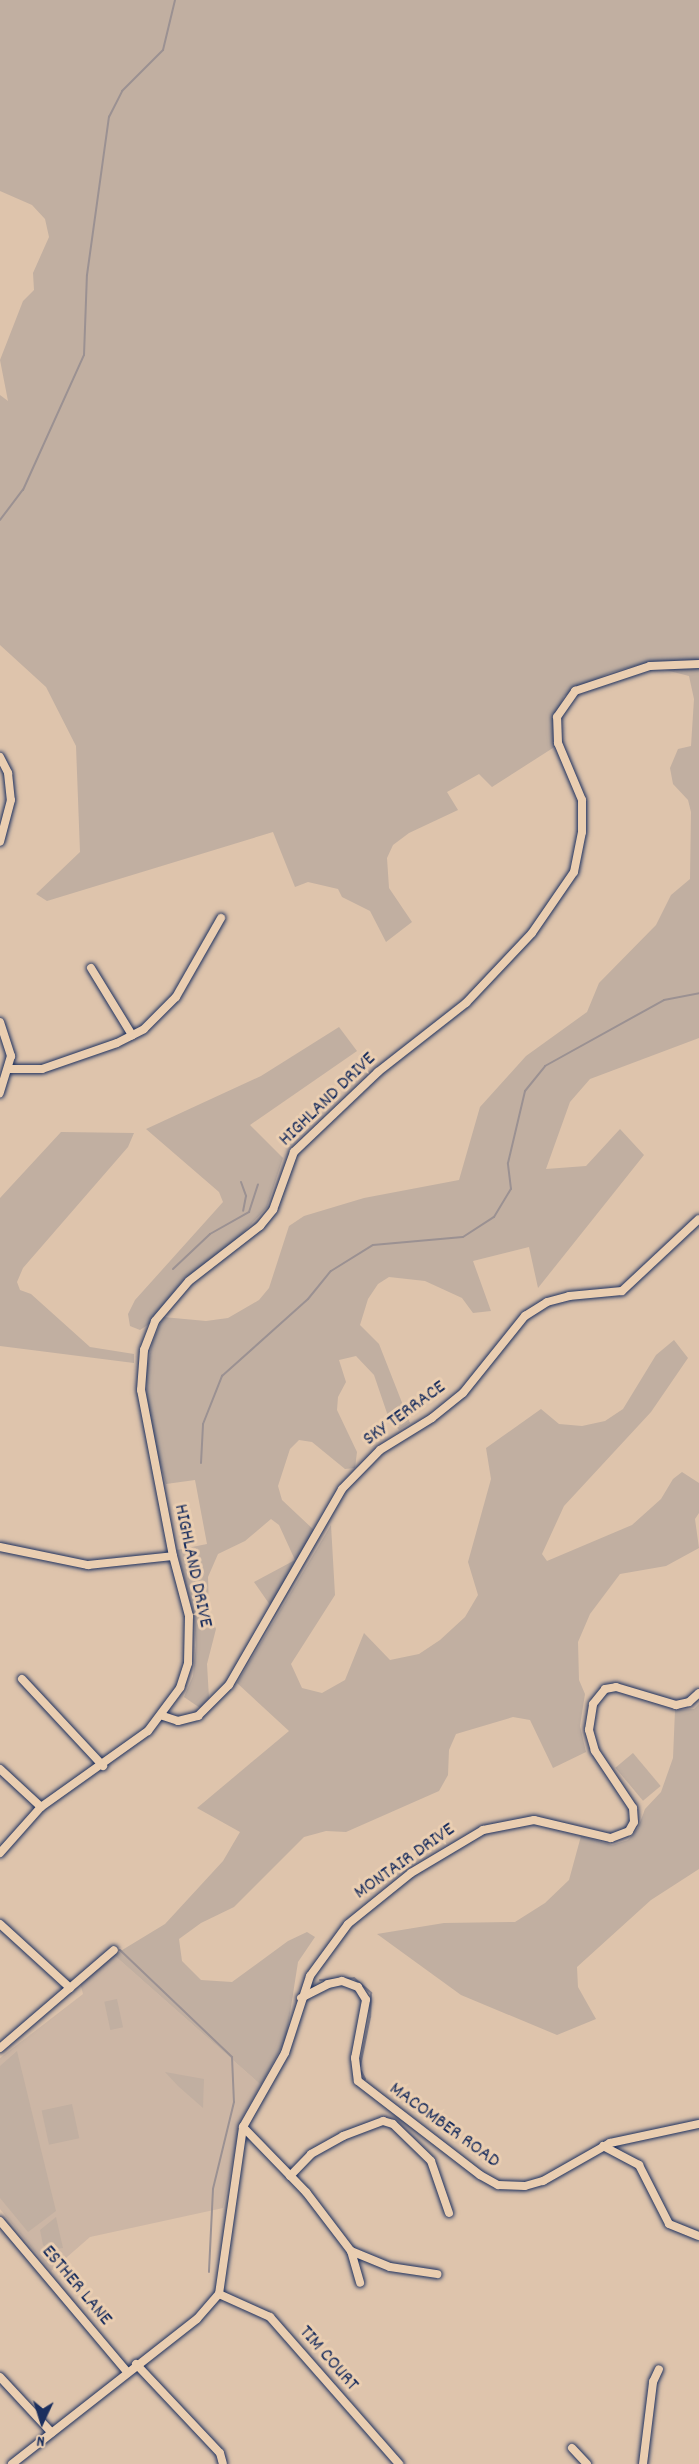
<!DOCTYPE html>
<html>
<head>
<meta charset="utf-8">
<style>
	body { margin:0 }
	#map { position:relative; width:699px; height:2464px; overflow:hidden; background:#dec4ac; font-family:Dekko,sans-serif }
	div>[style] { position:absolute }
	.built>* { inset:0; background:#ccb6a5 }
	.green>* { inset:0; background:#c1afa1; transform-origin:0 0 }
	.stream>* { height:2px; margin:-1px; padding:0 1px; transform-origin:1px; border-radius:1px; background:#9b9192 }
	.roads { filter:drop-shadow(0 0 2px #1b2f5e) drop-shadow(0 0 2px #1b2f5e) }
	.street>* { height:8px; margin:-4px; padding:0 4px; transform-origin:4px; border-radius:4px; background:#eaceb1 }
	span { translate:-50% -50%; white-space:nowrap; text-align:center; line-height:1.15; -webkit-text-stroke:6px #eaceb1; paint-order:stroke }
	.street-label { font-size:20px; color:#1b2f5e }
	.north { position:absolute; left:12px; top:2392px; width:60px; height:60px; -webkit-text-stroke:4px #eaceb1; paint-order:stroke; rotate:184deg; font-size:16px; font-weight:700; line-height:24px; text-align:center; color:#1b2f5e }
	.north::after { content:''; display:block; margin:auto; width:21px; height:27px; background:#1b2f5e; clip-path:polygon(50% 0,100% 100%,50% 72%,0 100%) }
</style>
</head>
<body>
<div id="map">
	<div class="built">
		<div style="clip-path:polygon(114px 1955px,261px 2085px,241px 2120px,223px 2208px,90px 2237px,51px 2271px,0 2209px,0 2058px,83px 1994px,80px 1982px)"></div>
	</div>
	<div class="green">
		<div style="clip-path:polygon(0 0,699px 0,699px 1038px,590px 1079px,570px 1102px,546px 1169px,586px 1166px,620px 1129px,644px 1155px,538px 1288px,529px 1247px,473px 1261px,491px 1311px,473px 1313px,462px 1298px,425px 1281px,389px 1277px,378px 1284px,368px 1299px,360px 1325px,379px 1344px,410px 1423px,399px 1430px,388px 1416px,374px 1375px,356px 1356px,339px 1360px,346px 1382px,338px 1397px,337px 1410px,357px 1452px,355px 1468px,345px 1469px,312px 1442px,299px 1440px,290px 1449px,278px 1486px,282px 1500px,315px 1531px,291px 1577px,270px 1605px,254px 1582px,295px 1560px,279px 1525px,271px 1519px,245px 1541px,218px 1554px,208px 1577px,209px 1613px,216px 1629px,207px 1664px,209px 1698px,200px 1708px,184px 1697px,193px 1676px,196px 1645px,194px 1617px,177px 1550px,207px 1544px,195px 1480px,166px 1484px,152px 1436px,147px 1400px,146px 1373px,152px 1344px,163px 1317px,206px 1321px,228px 1318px,259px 1300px,269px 1288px,289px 1226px,304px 1216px,364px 1198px,459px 1180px,480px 1107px,526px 1056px,587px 1012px,599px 983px,656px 925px,671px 895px,690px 879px,691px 812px,688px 800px,673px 784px,670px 768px,678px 749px,691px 746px,694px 699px,689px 676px,642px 664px,609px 673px,564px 696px,554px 721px,556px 746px,492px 787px,479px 774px,447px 792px,458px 810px,409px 833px,393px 845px,387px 858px,389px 888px,412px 922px,386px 942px,370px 911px,342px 897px,338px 889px,308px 882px,295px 887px,273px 832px,47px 901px,36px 894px,80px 852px,76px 746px,46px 687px,0 645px,0 395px,8px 401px,0 360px,23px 301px,34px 290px,33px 273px,49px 237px,45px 219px,32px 205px,0 191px)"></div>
		<div style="clip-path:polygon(339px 1027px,357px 1051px,250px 1125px,283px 1158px,267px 1207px,239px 1237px,182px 1281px,149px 1324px,140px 1330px,130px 1326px,128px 1314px,135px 1300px,223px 1202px,219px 1192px,146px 1129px,261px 1076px)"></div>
		<div style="clip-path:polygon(61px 1132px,134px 1133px,128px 1147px,23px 1268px,17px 1282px,20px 1290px,31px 1294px,90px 1347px,134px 1354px,134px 1363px,0 1346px,0 1198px)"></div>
		<div style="clip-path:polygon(674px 1340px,688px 1358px,651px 1412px,564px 1506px,542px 1554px,547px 1561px,632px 1525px,661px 1499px,673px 1479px,682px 1472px,699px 1483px,699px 1513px,695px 1519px,699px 1548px,666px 1566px,620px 1574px,590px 1614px,578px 1642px,579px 1680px,585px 1694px,580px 1726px,586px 1752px,553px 1768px,530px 1720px,513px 1717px,456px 1734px,449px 1750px,448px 1775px,439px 1791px,346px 1832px,326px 1831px,304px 1837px,234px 1907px,201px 1923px,179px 1939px,182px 1961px,201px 1980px,232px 1982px,288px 1941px,307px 1932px,315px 1937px,298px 1962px,286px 2039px,261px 2085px,114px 1955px,165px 1924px,223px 1861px,240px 1832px,197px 1808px,289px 1731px,237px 1683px,331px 1525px,335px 1595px,291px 1664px,302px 1688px,322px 1693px,345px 1680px,364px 1633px,390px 1660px,419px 1654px,440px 1640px,465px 1617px,478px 1595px,468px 1562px,491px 1479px,486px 1448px,541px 1409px,559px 1424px,582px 1426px,605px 1421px,623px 1409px,656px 1355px)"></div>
		<div style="clip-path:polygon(699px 1704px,699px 1869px,651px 1900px,577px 1967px,578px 1987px,596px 2019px,557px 2035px,461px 1995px,377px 1934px,444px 1923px,515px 1922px,545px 1903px,569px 1880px,581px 1836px,612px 1845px,628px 1840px,638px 1828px,645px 1809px,661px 1792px,673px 1758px,675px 1710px,694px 1709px)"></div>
		<div style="left:633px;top:1753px;width:43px;height:23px;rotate:50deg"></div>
		<div style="left:117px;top:1999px;width:29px;height:13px;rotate:78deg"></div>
		<div style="clip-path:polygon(17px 2051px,56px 2211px,28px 2232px,0 2198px,0 2066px)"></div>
		<div style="clip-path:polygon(165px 2072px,204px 2079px,203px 2108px,178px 2086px)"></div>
		<div style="left:72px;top:2104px;width:35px;height:31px;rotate:78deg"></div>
		<div style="clip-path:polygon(56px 2217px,63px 2248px,48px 2250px,43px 2245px,40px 2230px)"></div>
	</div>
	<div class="stream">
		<div style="left:0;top:520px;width:38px;rotate:-53deg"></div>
		<div style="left:23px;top:490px;width:148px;rotate:-65.7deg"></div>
		<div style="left:84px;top:355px;width:80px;rotate:-87.9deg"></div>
		<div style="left:87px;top:275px;width:160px;rotate:-82.1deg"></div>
		<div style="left:109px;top:117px;width:29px;rotate:-63deg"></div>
		<div style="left:122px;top:91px;width:58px;rotate:-45deg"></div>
		<div style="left:163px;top:50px;width:51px;rotate:-76.5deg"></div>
		<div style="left:241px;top:1182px;width:15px;rotate:70deg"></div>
		<div style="left:246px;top:1196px;width:15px;rotate:101deg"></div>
		<div style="left:173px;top:1269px;width:51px;rotate:-43.4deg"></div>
		<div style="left:210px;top:1234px;width:45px;rotate:-29.4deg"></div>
		<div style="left:249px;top:1212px;width:29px;rotate:-72deg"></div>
		<div style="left:201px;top:1463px;width:39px;rotate:-87deg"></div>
		<div style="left:203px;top:1424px;width:52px;rotate:-68.4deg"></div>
		<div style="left:222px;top:1376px;width:115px;rotate:-41.8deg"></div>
		<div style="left:308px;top:1299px;width:36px;rotate:-51deg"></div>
		<div style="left:331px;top:1271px;width:49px;rotate:-31.8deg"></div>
		<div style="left:373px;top:1245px;width:90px;rotate:-5.1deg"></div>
		<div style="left:463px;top:1237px;width:37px;rotate:-33deg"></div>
		<div style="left:494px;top:1217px;width:33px;rotate:-59deg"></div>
		<div style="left:511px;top:1189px;width:26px;rotate:-97deg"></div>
		<div style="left:508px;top:1163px;width:74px;rotate:-76.7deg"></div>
		<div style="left:525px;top:1091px;width:32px;rotate:-51deg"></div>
		<div style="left:545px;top:1066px;width:136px;rotate:-29deg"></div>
		<div style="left:664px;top:1000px;width:36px;rotate:-11deg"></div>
		<div style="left:120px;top:1950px;width:155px;rotate:43.7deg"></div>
		<div style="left:232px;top:2057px;width:45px;rotate:87.5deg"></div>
		<div style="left:234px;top:2102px;width:89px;rotate:103.6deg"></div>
		<div style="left:213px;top:2189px;width:83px;rotate:92.8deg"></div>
		<div style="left:320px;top:1980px;width:34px;rotate:-3deg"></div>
		<div style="left:354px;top:1978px;width:23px;rotate:41deg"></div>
		<div style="left:371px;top:1993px;width:24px;rotate:92deg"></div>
		<div style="left:370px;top:2017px;width:50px;rotate:101.5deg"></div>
		<div style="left:361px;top:2071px;width:9px;rotate:63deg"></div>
	</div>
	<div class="roads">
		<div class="street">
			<div style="left:0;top:757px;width:18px;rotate:63deg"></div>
			<div style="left:8px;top:773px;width:27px;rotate:84deg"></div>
			<div style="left:11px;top:800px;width:43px;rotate:104.7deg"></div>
			<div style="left:91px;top:968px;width:79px;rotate:58.5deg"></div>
			<div style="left:0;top:1022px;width:36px;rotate:72deg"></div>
			<div style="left:11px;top:1056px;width:39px;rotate:107deg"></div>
			<div style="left:10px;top:1069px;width:32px"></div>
			<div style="left:42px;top:1069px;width:79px;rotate:-19.1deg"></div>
			<div style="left:117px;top:1043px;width:30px;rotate:-27deg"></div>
			<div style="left:144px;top:1029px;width:45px;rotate:-45deg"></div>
			<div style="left:176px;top:997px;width:91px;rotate:-60.3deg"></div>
			<div style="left:0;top:1547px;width:90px;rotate:11.6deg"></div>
			<div style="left:88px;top:1565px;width:85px;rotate:-6deg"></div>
			<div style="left:22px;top:1679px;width:119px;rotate:47deg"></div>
			<div style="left:163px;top:1716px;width:16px;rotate:18deg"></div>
			<div style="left:178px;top:1721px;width:21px;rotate:-14deg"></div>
			<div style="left:198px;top:1716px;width:44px;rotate:-45deg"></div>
			<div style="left:229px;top:1685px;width:226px;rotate:-60deg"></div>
			<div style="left:342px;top:1489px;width:54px;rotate:-45.7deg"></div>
			<div style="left:380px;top:1450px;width:61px;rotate:-31.6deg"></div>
			<div style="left:432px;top:1418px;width:40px;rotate:-39deg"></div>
			<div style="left:463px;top:1393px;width:99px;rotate:-51.2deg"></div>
			<div style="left:525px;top:1316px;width:26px;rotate:-32deg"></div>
			<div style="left:547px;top:1302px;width:23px;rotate:-15deg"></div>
			<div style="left:569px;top:1296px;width:53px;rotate:-5.4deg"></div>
			<div style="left:622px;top:1291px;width:105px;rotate:-43.1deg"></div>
			<div style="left:0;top:1769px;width:56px;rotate:42.8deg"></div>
			<div style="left:0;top:1853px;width:62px;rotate:-48.3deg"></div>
			<div style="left:41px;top:1807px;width:131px;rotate:-35.4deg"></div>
			<div style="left:148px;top:1731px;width:54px;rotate:-53.3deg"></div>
			<div style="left:180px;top:1688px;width:26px;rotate:-72deg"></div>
			<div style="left:188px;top:1663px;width:47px;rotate:-88.8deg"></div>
			<div style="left:189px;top:1616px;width:62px;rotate:-104.9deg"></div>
			<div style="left:173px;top:1556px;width:169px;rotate:-100.9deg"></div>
			<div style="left:141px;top:1390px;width:40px;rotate:-85.7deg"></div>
			<div style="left:144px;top:1350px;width:31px;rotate:-69deg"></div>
			<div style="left:155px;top:1321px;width:52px;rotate:-49.6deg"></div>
			<div style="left:189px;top:1281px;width:90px;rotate:-37.8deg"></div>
			<div style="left:260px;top:1226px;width:21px;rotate:-51deg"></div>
			<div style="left:273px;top:1210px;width:62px;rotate:-70.1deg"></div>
			<div style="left:294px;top:1152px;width:116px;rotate:-43.6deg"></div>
			<div style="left:378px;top:1072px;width:112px;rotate:-38.1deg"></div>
			<div style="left:466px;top:1003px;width:96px;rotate:-46.7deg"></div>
			<div style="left:532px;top:933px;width:74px;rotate:-55.5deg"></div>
			<div style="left:574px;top:872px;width:41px;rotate:-78.7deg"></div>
			<div style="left:582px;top:832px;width:32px;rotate:-90deg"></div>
			<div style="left:582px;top:800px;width:62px;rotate:-112.8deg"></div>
			<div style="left:558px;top:743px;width:26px;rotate:-92deg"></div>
			<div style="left:557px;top:717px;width:32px;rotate:-55deg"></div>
			<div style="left:575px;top:691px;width:79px;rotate:-18.4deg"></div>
			<div style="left:650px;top:666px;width:49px;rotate:-2.3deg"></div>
			<div style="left:0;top:1924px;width:95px;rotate:42.4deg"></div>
			<div style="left:301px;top:1998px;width:30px;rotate:-27deg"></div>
			<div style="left:328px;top:1984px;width:14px;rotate:-12deg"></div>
			<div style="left:342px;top:1981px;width:17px;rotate:21deg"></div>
			<div style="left:358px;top:1987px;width:15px;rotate:58deg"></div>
			<div style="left:366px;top:2000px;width:59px;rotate:100.7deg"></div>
			<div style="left:355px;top:2058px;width:23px;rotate:83deg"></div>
			<div style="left:358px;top:2081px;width:154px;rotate:37.6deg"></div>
			<div style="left:480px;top:2175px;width:21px;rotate:29deg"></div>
			<div style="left:498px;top:2185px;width:27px;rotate:2deg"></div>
			<div style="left:525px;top:2186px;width:19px;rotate:-16deg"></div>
			<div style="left:543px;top:2181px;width:77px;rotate:-29.6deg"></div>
			<div style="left:610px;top:2143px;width:91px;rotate:-12.1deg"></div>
			<div style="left:0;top:2048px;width:150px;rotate:-40.7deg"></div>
			<div style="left:243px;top:2127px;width:91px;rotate:45.9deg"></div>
			<div style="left:306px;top:2192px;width:74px;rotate:52.7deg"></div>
			<div style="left:351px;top:2251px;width:42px;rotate:22.3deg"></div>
			<div style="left:390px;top:2267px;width:48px;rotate:8.5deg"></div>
			<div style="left:603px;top:2146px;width:41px;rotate:27.8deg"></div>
			<div style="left:639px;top:2165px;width:66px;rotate:63deg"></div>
			<div style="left:669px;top:2224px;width:32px;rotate:22deg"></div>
			<div style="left:290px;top:2176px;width:30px;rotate:-46deg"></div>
			<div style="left:311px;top:2154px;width:37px;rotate:-29deg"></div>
			<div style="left:343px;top:2136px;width:43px;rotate:-20.6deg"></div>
			<div style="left:383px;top:2121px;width:10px;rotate:17deg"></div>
			<div style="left:393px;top:2124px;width:53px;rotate:44.2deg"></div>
			<div style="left:431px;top:2161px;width:55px;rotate:70.9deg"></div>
			<div style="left:0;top:2221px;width:197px;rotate:49.9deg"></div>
			<div style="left:351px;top:2251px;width:33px;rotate:74deg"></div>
			<div style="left:219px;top:2294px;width:56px;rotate:24.3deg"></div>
			<div style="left:270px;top:2317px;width:196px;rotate:48.7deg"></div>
			<div style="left:136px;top:2364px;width:122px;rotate:46.7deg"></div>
			<div style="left:220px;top:2453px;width:11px;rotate:75deg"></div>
			<div style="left:0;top:2377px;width:76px;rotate:47.1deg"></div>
			<div style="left:572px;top:2448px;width:22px;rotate:47deg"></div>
			<div style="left:12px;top:2464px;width:235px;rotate:-38.1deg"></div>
			<div style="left:197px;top:2319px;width:33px;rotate:-49deg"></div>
			<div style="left:219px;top:2294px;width:169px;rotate:-81.8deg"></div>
			<div style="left:243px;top:2127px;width:85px;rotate:-60.4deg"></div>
			<div style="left:285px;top:2053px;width:81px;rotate:-72deg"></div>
			<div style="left:310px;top:1976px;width:64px;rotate:-53.8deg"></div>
			<div style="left:348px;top:1924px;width:81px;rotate:-39deg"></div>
			<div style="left:411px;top:1873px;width:84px;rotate:-30.8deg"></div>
			<div style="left:483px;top:1830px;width:52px;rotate:-11.1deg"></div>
			<div style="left:534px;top:1820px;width:79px;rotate:13.2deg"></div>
			<div style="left:611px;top:1838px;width:19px;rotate:-21deg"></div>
			<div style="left:629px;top:1831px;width:10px;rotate:-61deg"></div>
			<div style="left:634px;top:1822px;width:14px;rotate:-94deg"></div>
			<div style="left:633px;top:1808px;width:69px;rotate:-123.7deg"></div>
			<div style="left:595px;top:1751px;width:22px;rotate:-106deg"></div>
			<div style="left:589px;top:1730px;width:26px;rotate:-81deg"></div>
			<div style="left:593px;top:1704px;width:19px;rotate:-51deg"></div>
			<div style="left:605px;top:1689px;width:11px;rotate:-10deg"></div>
			<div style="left:616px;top:1687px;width:63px;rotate:16.7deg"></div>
			<div style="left:676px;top:1705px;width:13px;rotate:-13deg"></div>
			<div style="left:689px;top:1702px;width:13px;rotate:-42deg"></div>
			<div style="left:643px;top:2464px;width:83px;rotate:-83deg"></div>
			<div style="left:653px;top:2382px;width:14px;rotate:-65deg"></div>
		</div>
	</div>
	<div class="street-label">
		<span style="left:328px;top:1100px;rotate:-44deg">HIGHLAND DRIVE</span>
		<span style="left:405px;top:1414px;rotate:-36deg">SKY TERRACE</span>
		<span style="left:192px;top:1566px;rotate:78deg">HIGHLAND DRIVE</span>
		<span style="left:405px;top:1862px;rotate:-35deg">MONTAIR DRIVE</span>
		<span style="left:444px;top:2126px;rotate:36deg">MACOMBER ROAD</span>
		<span style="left:76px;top:2286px;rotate:50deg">ESTHER LANE</span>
		<span style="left:328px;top:2359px;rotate:49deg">TIM COURT</span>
	</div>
	<div class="north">N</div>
</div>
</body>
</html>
